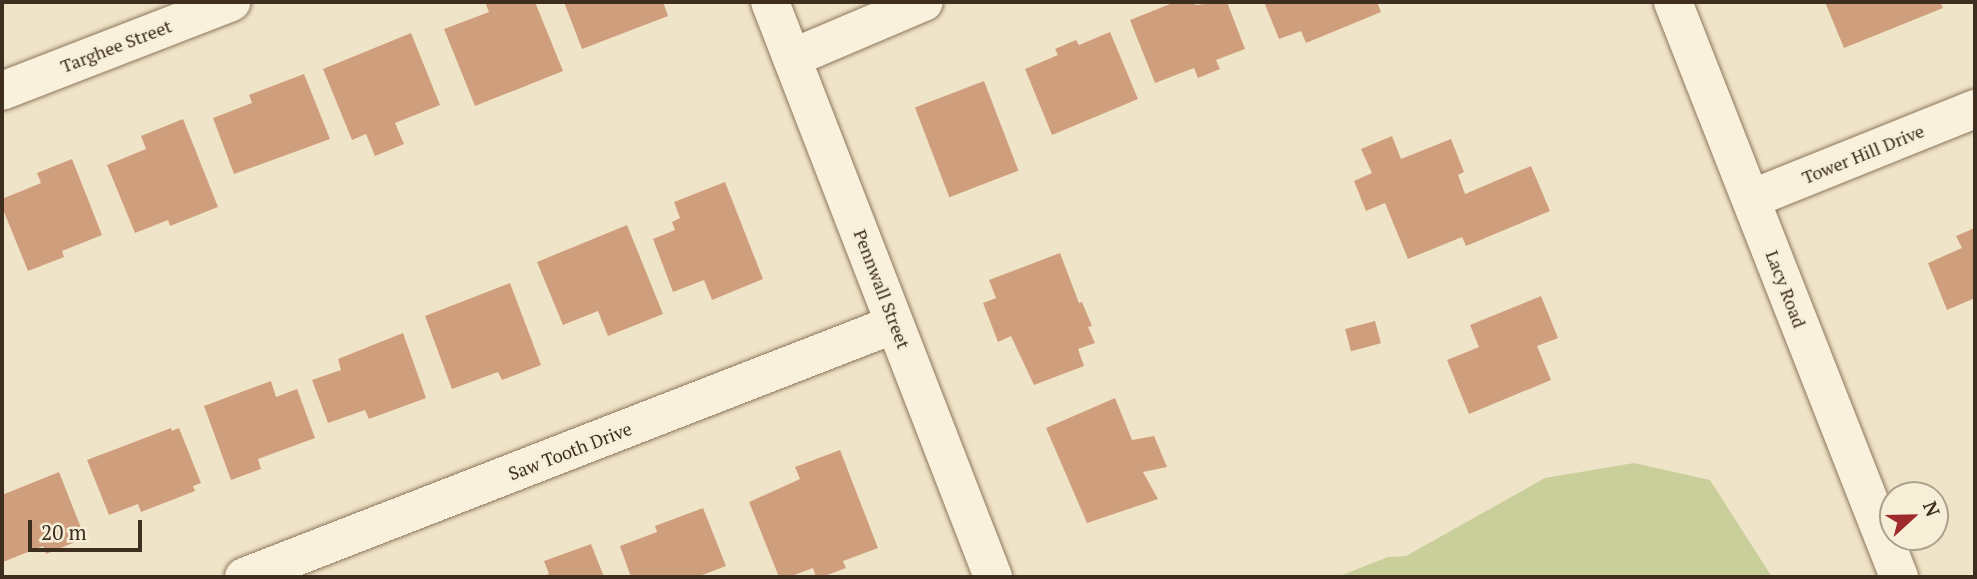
<!DOCTYPE html>
<html>
<head>
<meta charset="utf-8">
<style>
	body { margin:0 }
	#map { position:relative; width:1977px; height:579px; overflow:hidden; background:#f0e4c8; font-family:"PT Serif",serif }
	div>[style] { position:absolute }
	.green>* { inset:0; background:#c9cf9b }
	.building>* { inset:0; background:#cf9f7d; transform-origin:0 0 }
	.roads { filter:drop-shadow(0 0 2px #8d765c) drop-shadow(0 0 2px #8d765c) }
	.minor>* { height:38px; margin:-19px; padding:0 19px; transform-origin:19px; border-radius:19px; background:#faf1dc }
	span { translate:-50% -50%; white-space:nowrap; text-align:center; line-height:1.15; -webkit-text-stroke:5px #f7eed8; paint-order:stroke }
	.street-label { font-size:18px; color:#3d2e20 }
	.frame { position:absolute; inset:0; border:4px solid #3d2e20; pointer-events:none }
	.north { position:absolute; left:1879px; top:481px; width:70px; height:70px; box-sizing:border-box; background:#f7eed8; border:2px solid #ada18e; border-radius:50%; rotate:68deg; font-size:19px; font-weight:700; line-height:28px; text-align:center; color:#3d2e20 }
	.north::after { content:''; display:block; margin:auto; width:24px; height:32px; background:#9e2a2b; clip-path:polygon(50% 0,100% 100%,50% 72%,0 100%) }
	.scale { position:absolute; left:28px; top:520px; width:114px; height:32px; box-sizing:border-box; border:4px solid #3d2e20; border-top:0; padding-left:9px; font-size:21px; line-height:24px; white-space:nowrap; color:#3d2e20; -webkit-text-stroke:5px #f7eed8; paint-order:stroke }
</style>
</head>
<body>
<div id="map">
	<div class="green">
		<div style="clip-path:polygon(1634px 463px,1710px 480px,1772px 577px,1337px 577px,1388px 557px,1406px 556px,1545px 478px)"></div>
	</div>
	<div class="building">
		<div style="clip-path:polygon(485px 2px,535px 2px,563px 71px,475px 106px,444px 29px,489px 12px)"></div>
		<div style="clip-path:polygon(564px 2px,663px 2px,668px 16px,582px 49px)"></div>
		<div style="clip-path:polygon(1175px 2px,1194px 2px,1195px 5px,1227px 2px,1245px 49px,1216px 60px,1220px 69px,1198px 78px,1194px 68px,1155px 83px,1130px 20px)"></div>
		<div style="clip-path:polygon(1264px 2px,1377px 2px,1381px 12px,1306px 43px,1301px 31px,1279px 39px)"></div>
		<div style="clip-path:polygon(1825px 2px,1940px 2px,1943px 8px,1844px 48px)"></div>
		<div style="clip-path:polygon(1110px 32px,1138px 99px,1052px 135px,1025px 69px,1058px 55px,1055px 49px,1076px 40px,1079px 45px)"></div>
		<div style="clip-path:polygon(411px 33px,440px 105px,395px 123px,404px 144px,375px 156px,366px 134px,352px 140px,323px 69px)"></div>
		<div style="clip-path:polygon(304px 74px,330px 139px,234px 174px,213px 118px,252px 103px,249px 95px)"></div>
		<div style="left:984px;top:81px;width:96px;height:74px;rotate:69deg"></div>
		<div style="clip-path:polygon(183px 119px,218px 207px,170px 226px,168px 220px,135px 233px,107px 165px,146px 149px,141px 136px)"></div>
		<div style="clip-path:polygon(1392px 136px,1401px 159px,1451px 139px,1464px 172px,1458px 175px,1465px 194px,1531px 166px,1550px 211px,1466px 246px,1462px 237px,1408px 259px,1385px 203px,1366px 211px,1354px 181px,1372px 173px,1361px 149px)"></div>
		<div style="clip-path:polygon(72px 159px,102px 235px,62px 251px,64px 257px,28px 271px,2px 207px,2px 199px,41px 183px,37px 173px)"></div>
		<div style="clip-path:polygon(725px 182px,763px 279px,712px 300px,704px 280px,673px 292px,653px 239px,675px 230px,672px 222px,680px 218px,674px 202px)"></div>
		<div style="clip-path:polygon(627px 225px,663px 314px,608px 336px,598px 311px,563px 325px,537px 262px)"></div>
		<div style="clip-path:polygon(1975px 228px,1975px 298px,1947px 310px,1928px 263px,1962px 248px,1956px 236px)"></div>
		<div style="clip-path:polygon(1060px 253px,1079px 303px,1082px 302px,1092px 326px,1088px 327px,1095px 343px,1078px 349px,1084px 366px,1034px 385px,1011px 336px,998px 342px,983px 303px,996px 298px,989px 280px)"></div>
		<div style="clip-path:polygon(510px 283px,541px 365px,502px 380px,498px 372px,452px 389px,425px 316px)"></div>
		<div style="clip-path:polygon(1541px 296px,1558px 338px,1537px 346px,1551px 380px,1469px 414px,1447px 360px,1479px 347px,1470px 325px)"></div>
		<div style="left:1375px;top:321px;width:23px;height:31px;rotate:75deg"></div>
		<div style="clip-path:polygon(403px 333px,426px 398px,369px 419px,365px 410px,328px 423px,312px 380px,341px 370px,338px 359px)"></div>
		<div style="clip-path:polygon(271px 381px,276px 397px,297px 389px,315px 438px,258px 459px,261px 469px,231px 480px,204px 406px)"></div>
		<div style="clip-path:polygon(1115px 398px,1132px 440px,1154px 436px,1167px 467px,1143px 472px,1158px 499px,1087px 523px,1046px 428px)"></div>
		<div style="clip-path:polygon(171px 428px,172px 431px,179px 428px,201px 483px,193px 486px,195px 491px,141px 512px,138px 504px,109px 515px,87px 460px)"></div>
		<div style="clip-path:polygon(840px 450px,878px 548px,843px 561px,846px 568px,822px 577px,816px 577px,813px 568px,789px 577px,779px 577px,749px 502px,800px 479px,795px 467px)"></div>
		<div style="clip-path:polygon(59px 472px,85px 538px,46px 554px,43px 546px,3px 562px,2px 495px)"></div>
		<div style="clip-path:polygon(703px 508px,726px 566px,697px 577px,631px 577px,620px 546px,657px 532px,655px 526px)"></div>
		<div style="clip-path:polygon(591px 544px,604px 577px,539px 577px,549px 574px,544px 561px)"></div>
	</div>
	<div class="roads">
		<div class="minor">
			<div style="left:770px;top:2px;width:617px;rotate:68.8deg"></div>
			<div style="left:1673px;top:2px;width:618px;rotate:68.54deg"></div>
			<div style="left:792px;top:58px;width:143px;rotate:-23deg"></div>
			<div style="left:2px;top:91px;width:246px;rotate:-21.2deg"></div>
			<div style="left:1751px;top:199px;width:241px;rotate:-21.9deg"></div>
			<div style="left:244px;top:577px;width:698px;rotate:-21.24deg"></div>
		</div>
	</div>
	<div class="street-label">
		<span style="left:116px;top:46px;rotate:-21deg">Targhee Street</span>
		<span style="left:1863px;top:154px;rotate:-22deg">Tower Hill Drive</span>
		<span style="left:882px;top:289px;rotate:69deg">Pennwall Street</span>
		<span style="left:1786px;top:289px;rotate:69deg">Lacy Road</span>
		<span style="left:570px;top:451px;rotate:-21deg">Saw Tooth Drive</span>
	</div>
	<div class="frame"></div>
	<div class="north">N</div>
	<div class="scale">20 m</div>
</div>
</body>
</html>
